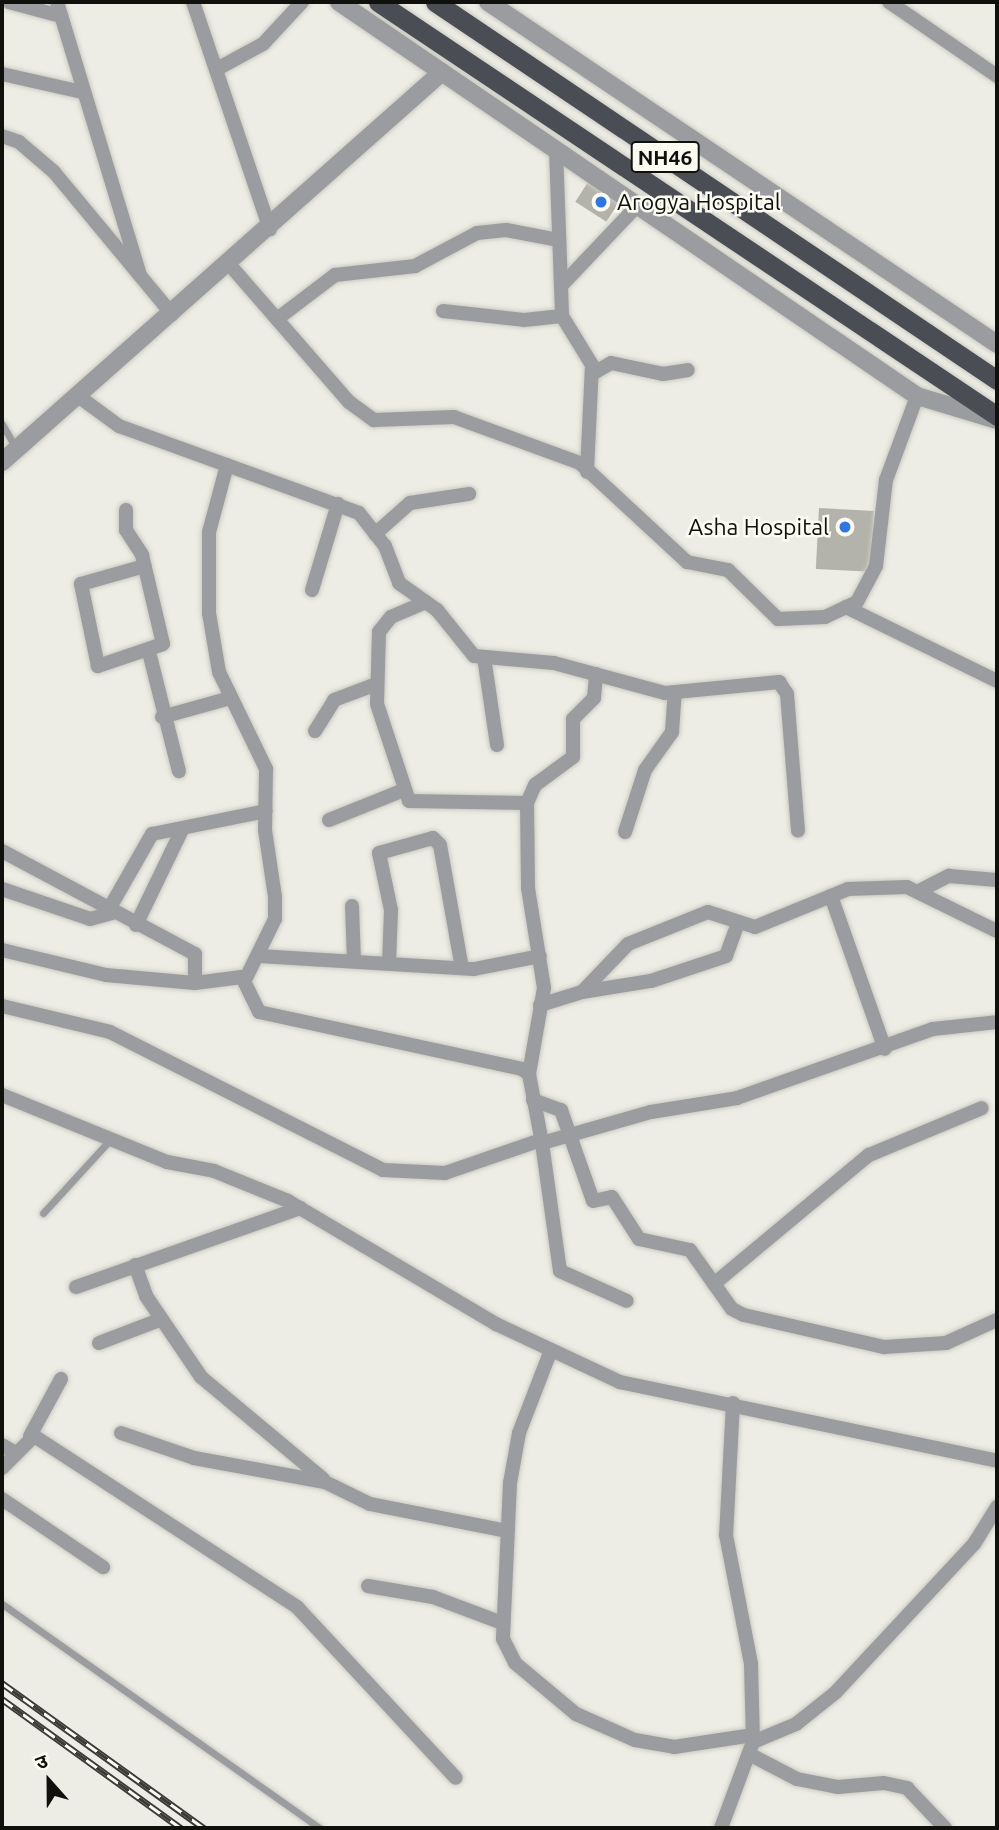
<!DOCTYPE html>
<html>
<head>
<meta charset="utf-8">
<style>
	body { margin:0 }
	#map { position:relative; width:999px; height:1830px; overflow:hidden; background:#eeede5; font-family:Ubuntu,"Noto Sans Devanagari",sans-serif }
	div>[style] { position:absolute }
	.building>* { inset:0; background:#b4b3ab; transform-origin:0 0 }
	.roads { filter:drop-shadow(0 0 2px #cacac2) drop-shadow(0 0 2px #cacac2) }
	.service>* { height:7px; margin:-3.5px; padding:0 3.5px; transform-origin:3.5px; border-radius:3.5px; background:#9a9c9f }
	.minor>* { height:14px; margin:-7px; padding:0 7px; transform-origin:7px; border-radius:7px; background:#9a9c9f }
	.tertiary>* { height:18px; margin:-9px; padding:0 9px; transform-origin:9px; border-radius:9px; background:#9a9c9f }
	.trunk>* { height:19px; margin:-9.5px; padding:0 9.5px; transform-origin:9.5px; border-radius:9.5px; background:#4a4e54 }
	.rail>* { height:7px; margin-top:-3.5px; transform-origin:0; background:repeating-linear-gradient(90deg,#fcfbf2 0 13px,#3b3b37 0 26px); box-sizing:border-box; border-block:2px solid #3b3b37 }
	.dots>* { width:19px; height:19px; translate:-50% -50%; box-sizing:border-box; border:4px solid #fcfbf2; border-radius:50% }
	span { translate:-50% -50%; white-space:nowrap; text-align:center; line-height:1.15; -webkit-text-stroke:5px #fcfbf2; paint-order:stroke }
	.shield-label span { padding:2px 5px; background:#fcfbf2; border:2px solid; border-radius:5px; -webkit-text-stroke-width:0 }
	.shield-label { font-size:21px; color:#10100d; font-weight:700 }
	.poi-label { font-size:23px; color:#10100d }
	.left { translate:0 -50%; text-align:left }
	.right { translate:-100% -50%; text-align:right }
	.frame { position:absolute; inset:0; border:4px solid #10100d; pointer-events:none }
	.north { position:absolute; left:14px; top:1746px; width:70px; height:70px; -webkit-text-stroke:5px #fcfbf2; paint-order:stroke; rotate:339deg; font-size:19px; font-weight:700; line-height:28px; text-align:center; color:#10100d }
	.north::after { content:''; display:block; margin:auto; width:24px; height:32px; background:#10100d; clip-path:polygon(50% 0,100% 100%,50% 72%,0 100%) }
</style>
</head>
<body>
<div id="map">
	<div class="building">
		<div style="left:590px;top:179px;width:37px;height:27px;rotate:33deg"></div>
		<div style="left:819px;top:508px;width:55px;height:61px;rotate:3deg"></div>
	</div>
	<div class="roads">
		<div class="service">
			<div style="left:2px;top:424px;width:28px;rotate:60deg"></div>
			<div style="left:43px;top:1213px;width:99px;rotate:-47.5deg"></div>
			<div style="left:2px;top:1604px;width:389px;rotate:35.2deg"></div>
		</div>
		<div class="minor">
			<div style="left:9px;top:2px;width:54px;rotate:15.1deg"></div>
			<div style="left:57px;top:2px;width:285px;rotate:73.1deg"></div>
			<div style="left:193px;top:2px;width:240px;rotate:71.3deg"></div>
			<div style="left:889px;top:2px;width:131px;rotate:34.4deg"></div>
			<div style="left:217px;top:69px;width:52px;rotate:-28.5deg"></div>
			<div style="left:263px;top:44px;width:57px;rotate:-47.1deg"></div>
			<div style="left:2px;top:74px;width:82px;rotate:12.7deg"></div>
			<div style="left:2px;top:136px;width:18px;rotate:19deg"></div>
			<div style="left:19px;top:142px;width:46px;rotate:40.6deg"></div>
			<div style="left:54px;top:172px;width:185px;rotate:50.3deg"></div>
			<div style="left:556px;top:150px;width:166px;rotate:87.9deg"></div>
			<div style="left:562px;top:316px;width:57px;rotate:58.5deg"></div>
			<div style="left:592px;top:365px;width:107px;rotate:92.7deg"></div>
			<div style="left:229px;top:264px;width:183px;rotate:49deg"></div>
			<div style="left:349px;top:402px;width:31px;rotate:36deg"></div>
			<div style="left:374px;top:420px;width:80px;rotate:-2.1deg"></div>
			<div style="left:454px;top:417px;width:134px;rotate:20.1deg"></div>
			<div style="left:580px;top:463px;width:146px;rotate:42.8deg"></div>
			<div style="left:687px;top:562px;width:42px;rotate:11deg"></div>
			<div style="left:728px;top:570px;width:70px;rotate:44.4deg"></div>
			<div style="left:778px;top:619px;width:47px;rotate:-2.4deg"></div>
			<div style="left:825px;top:617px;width:35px;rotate:-25deg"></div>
			<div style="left:857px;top:602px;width:41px;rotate:-62.2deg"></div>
			<div style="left:876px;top:566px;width:87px;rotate:-83.4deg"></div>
			<div style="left:886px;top:480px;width:90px;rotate:-69.7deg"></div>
			<div style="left:561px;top:286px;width:112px;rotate:-46.5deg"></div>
			<div style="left:443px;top:311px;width:81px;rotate:6.3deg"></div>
			<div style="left:524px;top:320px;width:38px;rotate:-6deg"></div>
			<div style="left:277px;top:319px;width:73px;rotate:-37.2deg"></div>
			<div style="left:335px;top:275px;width:81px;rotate:-6.4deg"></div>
			<div style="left:415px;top:266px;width:70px;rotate:-28deg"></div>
			<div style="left:477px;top:233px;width:29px;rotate:-6deg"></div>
			<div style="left:506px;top:230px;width:54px;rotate:10.7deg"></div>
			<div style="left:592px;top:374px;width:22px;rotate:-30deg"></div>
			<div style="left:611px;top:363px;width:53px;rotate:11.9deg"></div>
			<div style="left:663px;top:374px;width:25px;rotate:-9deg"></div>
			<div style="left:78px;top:396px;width:51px;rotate:36.2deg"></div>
			<div style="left:119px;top:426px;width:255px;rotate:19.9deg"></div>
			<div style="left:359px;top:513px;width:42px;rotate:51.8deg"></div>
			<div style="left:385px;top:546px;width:40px;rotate:69deg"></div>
			<div style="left:399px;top:583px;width:47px;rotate:35.4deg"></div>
			<div style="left:437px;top:610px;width:59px;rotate:51.2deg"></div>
			<div style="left:474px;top:656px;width:80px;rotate:5deg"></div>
			<div style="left:554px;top:663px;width:115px;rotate:15.1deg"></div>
			<div style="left:665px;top:693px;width:115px;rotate:-5.5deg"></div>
			<div style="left:779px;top:682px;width:14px;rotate:56deg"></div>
			<div style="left:787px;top:694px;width:137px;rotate:85.4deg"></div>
			<div style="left:227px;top:465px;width:69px;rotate:105deg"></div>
			<div style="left:209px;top:532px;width:81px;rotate:90deg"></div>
			<div style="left:209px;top:613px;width:60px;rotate:80.4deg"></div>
			<div style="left:219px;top:672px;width:108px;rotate:64.1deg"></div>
			<div style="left:266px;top:769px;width:61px;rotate:90.9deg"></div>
			<div style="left:265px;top:830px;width:68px;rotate:81.5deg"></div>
			<div style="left:275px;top:897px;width:22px;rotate:90deg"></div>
			<div style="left:275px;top:919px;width:66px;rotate:116.2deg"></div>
			<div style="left:126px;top:510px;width:20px;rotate:90deg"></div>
			<div style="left:126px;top:530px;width:30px;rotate:57deg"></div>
			<div style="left:142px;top:555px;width:91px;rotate:76.7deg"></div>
			<div style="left:163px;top:644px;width:69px;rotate:161.3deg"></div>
			<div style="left:98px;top:666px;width:84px;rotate:-101.7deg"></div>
			<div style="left:81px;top:584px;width:66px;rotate:-15.9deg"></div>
			<div style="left:375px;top:534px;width:47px;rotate:-41.5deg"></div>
			<div style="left:410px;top:503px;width:60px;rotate:-8.7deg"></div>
			<div style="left:312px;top:590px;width:90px;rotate:-73.2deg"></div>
			<div style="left:426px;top:602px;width:38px;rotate:157deg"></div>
			<div style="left:391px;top:617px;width:19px;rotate:129deg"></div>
			<div style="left:379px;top:632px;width:72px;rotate:91.6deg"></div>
			<div style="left:377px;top:704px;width:102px;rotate:71.7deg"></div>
			<div style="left:409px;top:801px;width:118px;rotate:1deg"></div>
			<div style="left:527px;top:803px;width:85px;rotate:89.3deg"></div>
			<div style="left:528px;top:888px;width:101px;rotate:80.9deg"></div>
			<div style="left:544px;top:988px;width:87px;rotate:99.9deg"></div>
			<div style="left:846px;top:607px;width:168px;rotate:26.1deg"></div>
			<div style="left:149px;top:652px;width:123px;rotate:75.9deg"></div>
			<div style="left:484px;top:657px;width:89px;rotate:81.6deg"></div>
			<div style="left:162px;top:717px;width:71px;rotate:-15.6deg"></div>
			<div style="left:315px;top:731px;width:36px;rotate:-58deg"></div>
			<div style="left:334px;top:700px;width:43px;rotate:-20.6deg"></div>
			<div style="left:527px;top:803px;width:20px;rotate:-66deg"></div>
			<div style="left:535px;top:785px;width:47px;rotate:-36.4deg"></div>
			<div style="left:573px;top:757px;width:38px;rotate:-90deg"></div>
			<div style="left:573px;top:719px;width:30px;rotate:-45deg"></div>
			<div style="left:594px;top:698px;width:24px;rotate:-85deg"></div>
			<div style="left:329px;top:820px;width:78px;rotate:-21.9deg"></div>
			<div style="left:625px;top:832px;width:65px;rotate:-72.1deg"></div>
			<div style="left:645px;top:770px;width:47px;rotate:-54.6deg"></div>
			<div style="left:672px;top:732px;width:39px;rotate:-86deg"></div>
			<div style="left:2px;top:851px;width:219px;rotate:28.1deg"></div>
			<div style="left:195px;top:954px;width:29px;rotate:90deg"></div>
			<div style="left:2px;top:889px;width:93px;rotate:18.8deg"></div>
			<div style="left:90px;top:919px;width:23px;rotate:-15deg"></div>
			<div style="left:919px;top:891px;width:34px;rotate:-27deg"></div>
			<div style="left:949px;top:876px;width:48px;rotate:4.8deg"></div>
			<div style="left:831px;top:896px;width:162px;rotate:70.6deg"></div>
			<div style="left:352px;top:906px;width:55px;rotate:87.9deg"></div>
			<div style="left:108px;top:911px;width:89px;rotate:-60.3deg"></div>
			<div style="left:152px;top:834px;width:116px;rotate:-11.4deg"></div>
			<div style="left:136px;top:925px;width:103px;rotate:-64.2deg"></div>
			<div style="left:2px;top:950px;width:107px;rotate:13.5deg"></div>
			<div style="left:106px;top:975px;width:89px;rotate:5.1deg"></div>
			<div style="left:195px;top:983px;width:47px;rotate:-7.3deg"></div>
			<div style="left:242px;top:977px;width:39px;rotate:64deg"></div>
			<div style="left:259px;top:1012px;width:269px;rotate:12.2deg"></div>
			<div style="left:522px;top:1069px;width:9px;rotate:36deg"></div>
			<div style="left:529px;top:1074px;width:70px;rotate:79.3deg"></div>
			<div style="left:542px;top:1143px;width:113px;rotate:-15.9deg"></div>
			<div style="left:651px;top:1112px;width:87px;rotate:-9.2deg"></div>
			<div style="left:737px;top:1098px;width:208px;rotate:-19.4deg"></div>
			<div style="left:933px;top:1029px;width:64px;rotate:-6.2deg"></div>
			<div style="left:259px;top:956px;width:215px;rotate:3.5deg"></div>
			<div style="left:474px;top:969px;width:67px;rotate:-11.1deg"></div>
			<div style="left:389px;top:963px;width:53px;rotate:-87.8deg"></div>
			<div style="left:391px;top:910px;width:58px;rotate:-101.9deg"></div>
			<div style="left:379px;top:853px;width:56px;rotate:-15.5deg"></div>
			<div style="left:433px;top:838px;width:10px;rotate:45deg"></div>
			<div style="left:440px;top:845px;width:125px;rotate:79.9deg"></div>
			<div style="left:582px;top:992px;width:70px;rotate:-9.1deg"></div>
			<div style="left:651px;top:981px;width:79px;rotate:-18.4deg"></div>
			<div style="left:726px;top:956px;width:32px;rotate:-70deg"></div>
			<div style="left:540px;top:1005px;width:44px;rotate:-17.2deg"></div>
			<div style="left:582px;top:992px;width:66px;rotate:-46.2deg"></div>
			<div style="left:628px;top:944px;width:86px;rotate:-21.8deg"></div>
			<div style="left:708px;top:912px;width:49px;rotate:17.7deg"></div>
			<div style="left:755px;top:927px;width:100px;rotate:-22.2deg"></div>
			<div style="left:848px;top:889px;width:59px;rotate:-1.9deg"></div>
			<div style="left:907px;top:887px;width:100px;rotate:26.1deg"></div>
			<div style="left:2px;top:1006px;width:111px;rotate:13.5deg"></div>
			<div style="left:110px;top:1032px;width:306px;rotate:26.8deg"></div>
			<div style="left:383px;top:1170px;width:62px;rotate:2.8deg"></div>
			<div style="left:445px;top:1173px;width:98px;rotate:-19deg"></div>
			<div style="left:2px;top:1095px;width:178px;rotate:22.1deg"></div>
			<div style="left:167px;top:1162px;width:48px;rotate:10.8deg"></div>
			<div style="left:214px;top:1171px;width:80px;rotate:22.1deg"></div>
			<div style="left:288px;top:1201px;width:242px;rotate:30.6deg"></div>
			<div style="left:496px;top:1324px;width:137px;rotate:25.1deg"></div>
			<div style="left:620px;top:1382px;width:385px;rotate:11.8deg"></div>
			<div style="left:533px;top:1100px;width:30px;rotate:20deg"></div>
			<div style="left:561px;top:1110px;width:96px;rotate:70.6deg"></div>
			<div style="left:593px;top:1201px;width:19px;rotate:-12deg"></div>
			<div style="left:612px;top:1197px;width:50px;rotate:57.3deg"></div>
			<div style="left:639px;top:1239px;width:52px;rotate:12.2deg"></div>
			<div style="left:690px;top:1250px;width:72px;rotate:54.6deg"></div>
			<div style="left:732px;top:1309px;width:13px;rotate:27deg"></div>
			<div style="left:744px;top:1315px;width:144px;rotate:12.9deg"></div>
			<div style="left:884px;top:1347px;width:62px;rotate:-3.7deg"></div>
			<div style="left:946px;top:1343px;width:56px;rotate:-24.3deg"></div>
			<div style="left:542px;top:1143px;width:129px;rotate:82deg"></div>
			<div style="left:560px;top:1271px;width:73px;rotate:24.1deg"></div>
			<div style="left:135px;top:1265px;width:33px;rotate:70deg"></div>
			<div style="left:146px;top:1296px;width:98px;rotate:55.8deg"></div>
			<div style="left:201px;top:1377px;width:159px;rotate:39.9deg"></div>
			<div style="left:714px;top:1284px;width:202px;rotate:-39.8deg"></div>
			<div style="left:869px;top:1155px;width:122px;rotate:-22.6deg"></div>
			<div style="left:76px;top:1287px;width:238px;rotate:-19.4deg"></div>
			<div style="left:99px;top:1343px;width:67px;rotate:-20.9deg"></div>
			<div style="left:551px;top:1350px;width:89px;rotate:111.1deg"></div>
			<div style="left:519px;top:1433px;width:51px;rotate:100.2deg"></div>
			<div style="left:510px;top:1483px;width:156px;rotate:92.6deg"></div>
			<div style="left:503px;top:1639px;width:27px;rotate:63deg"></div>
			<div style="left:515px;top:1663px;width:80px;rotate:39.9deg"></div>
			<div style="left:576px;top:1714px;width:64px;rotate:23.8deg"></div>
			<div style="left:635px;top:1740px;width:40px;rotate:10deg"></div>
			<div style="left:674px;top:1747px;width:80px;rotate:-8.6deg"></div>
			<div style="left:733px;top:1403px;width:132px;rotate:93deg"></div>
			<div style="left:726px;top:1535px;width:131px;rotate:79deg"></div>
			<div style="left:751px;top:1664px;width:78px;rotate:88.5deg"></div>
			<div style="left:121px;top:1433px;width:77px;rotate:18.9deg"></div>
			<div style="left:194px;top:1458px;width:133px;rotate:10.4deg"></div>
			<div style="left:325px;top:1482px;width:50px;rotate:26.1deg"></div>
			<div style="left:370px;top:1504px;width:140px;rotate:11.1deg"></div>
			<div style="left:30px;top:1436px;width:65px;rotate:-61.5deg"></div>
			<div style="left:2px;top:1445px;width:14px;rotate:30deg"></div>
			<div style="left:2px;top:1468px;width:45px;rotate:-45deg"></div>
			<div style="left:34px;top:1436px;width:314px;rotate:33deg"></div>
			<div style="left:297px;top:1607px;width:233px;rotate:47.1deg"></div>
			<div style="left:2px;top:1499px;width:122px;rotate:34deg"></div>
			<div style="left:368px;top:1586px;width:66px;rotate:9.6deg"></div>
			<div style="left:433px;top:1597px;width:74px;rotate:20.6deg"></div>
			<div style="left:749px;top:1754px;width:54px;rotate:27.5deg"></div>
			<div style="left:797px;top:1779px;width:42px;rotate:11deg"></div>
			<div style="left:838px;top:1787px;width:46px;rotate:-5deg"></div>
			<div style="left:884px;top:1783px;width:24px;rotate:12deg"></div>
			<div style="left:907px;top:1788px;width:55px;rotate:46.5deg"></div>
			<div style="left:721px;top:1828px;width:92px;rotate:-69.6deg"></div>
			<div style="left:753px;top:1742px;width:47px;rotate:-22.7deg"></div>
			<div style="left:796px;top:1724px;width:50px;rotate:-38.5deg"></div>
			<div style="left:835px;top:1693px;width:204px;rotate:-47deg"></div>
			<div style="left:974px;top:1544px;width:44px;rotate:-58.1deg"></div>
		</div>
		<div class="tertiary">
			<div style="left:339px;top:2px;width:700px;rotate:34.28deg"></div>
			<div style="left:917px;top:396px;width:84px;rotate:16.7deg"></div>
			<div style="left:488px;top:2px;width:613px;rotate:33.9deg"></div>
			<div style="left:2px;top:462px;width:588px;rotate:-41.55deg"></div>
		</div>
		<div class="trunk">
			<div style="left:378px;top:2px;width:745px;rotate:33.78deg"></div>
			<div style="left:435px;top:2px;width:677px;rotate:33.92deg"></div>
		</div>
	</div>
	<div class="rail">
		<div style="left:2px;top:1683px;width:249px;rotate:35.7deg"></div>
		<div style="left:2px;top:1699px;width:221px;rotate:35.8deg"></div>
	</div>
	<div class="dots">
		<div style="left:601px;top:202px;background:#2f76e3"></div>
		<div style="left:845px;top:527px;background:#2f76e3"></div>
	</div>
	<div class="shield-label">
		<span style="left:665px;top:157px">NH46</span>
	</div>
	<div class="poi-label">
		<span class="left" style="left:617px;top:202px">Arogya Hospital</span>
		<span class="right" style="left:829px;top:527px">Asha Hospital</span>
	</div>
	<div class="frame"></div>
	<div class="north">उ</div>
</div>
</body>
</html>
